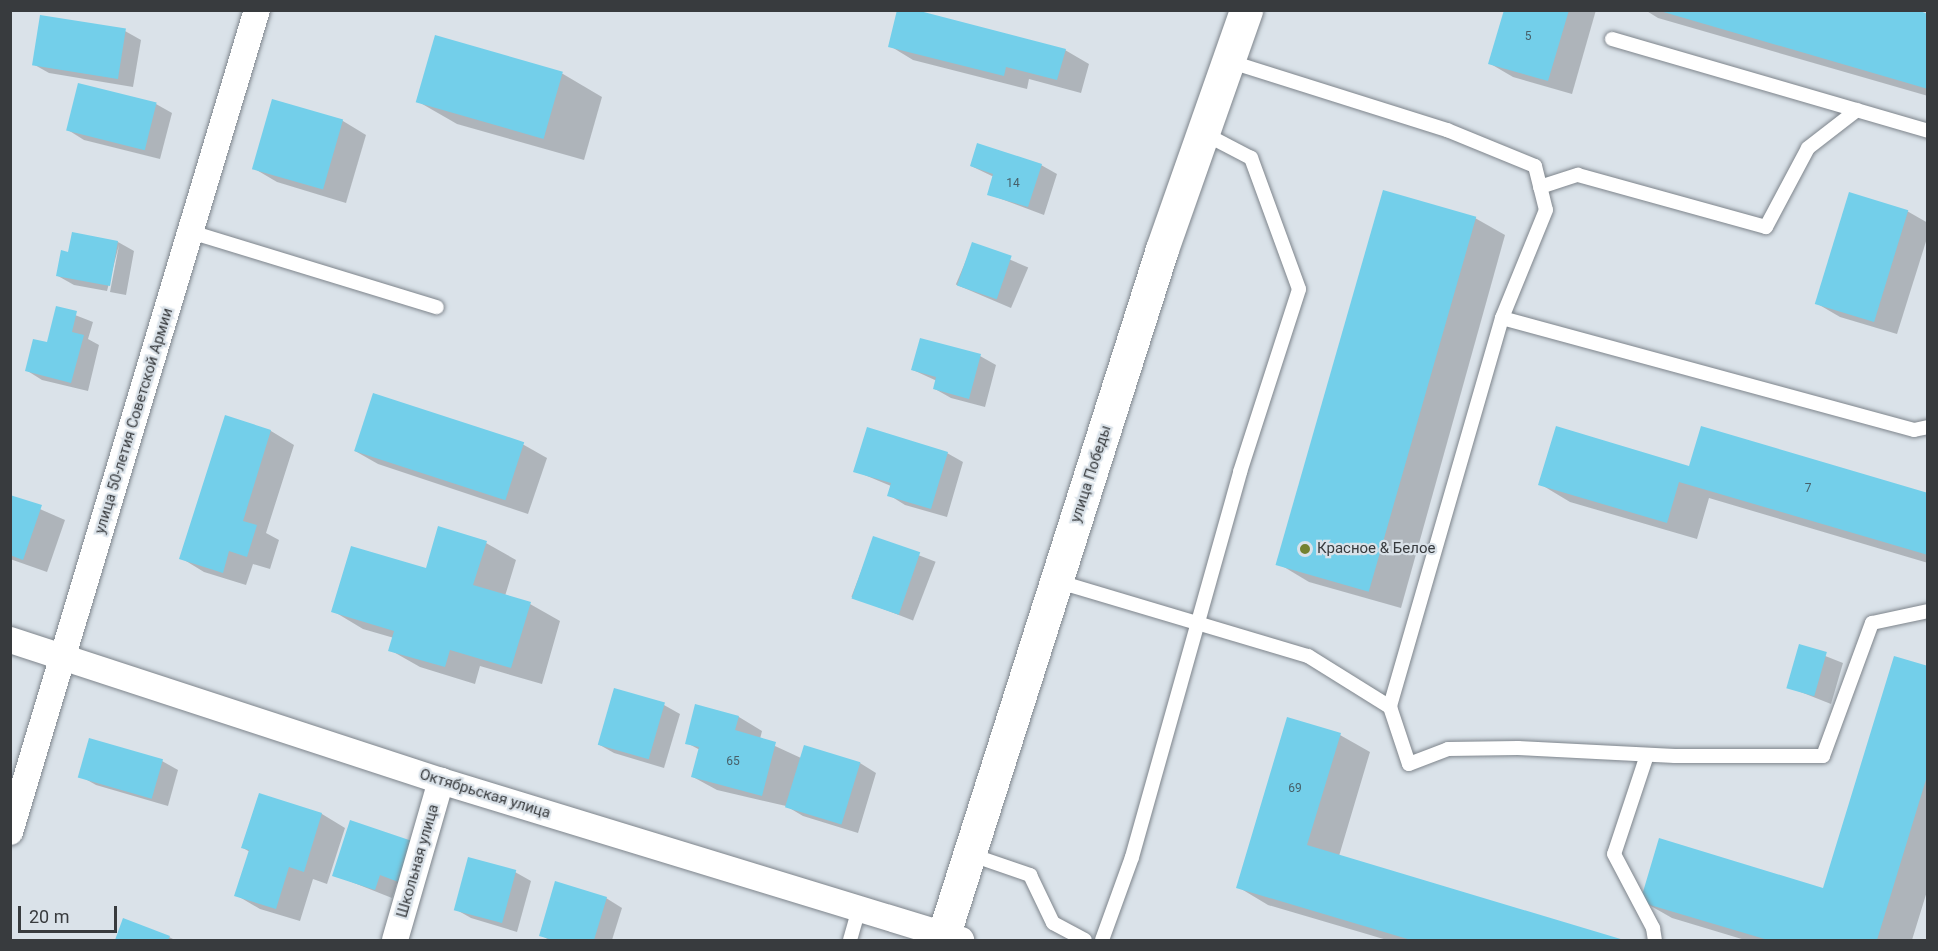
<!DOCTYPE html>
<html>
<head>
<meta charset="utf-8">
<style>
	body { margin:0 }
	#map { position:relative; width:1938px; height:951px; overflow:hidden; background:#dae2e9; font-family:Roboto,sans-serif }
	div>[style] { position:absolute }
	.shadow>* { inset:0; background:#0003; transform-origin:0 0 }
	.building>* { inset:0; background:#73cfea; transform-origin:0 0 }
	.roads { filter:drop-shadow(0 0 2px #7e858c) drop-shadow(0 0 2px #7e858c) }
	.lane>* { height:14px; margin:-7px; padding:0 7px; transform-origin:7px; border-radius:7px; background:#fff }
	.street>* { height:26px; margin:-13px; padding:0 13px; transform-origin:13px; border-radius:13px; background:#fff }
	.secondary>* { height:33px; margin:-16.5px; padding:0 16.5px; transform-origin:16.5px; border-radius:16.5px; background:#fff }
	.dots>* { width:16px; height:16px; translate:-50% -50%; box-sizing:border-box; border:3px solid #dae2e9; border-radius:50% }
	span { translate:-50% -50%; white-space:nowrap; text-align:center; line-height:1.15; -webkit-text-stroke:4.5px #dae2e9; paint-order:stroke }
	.number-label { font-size:12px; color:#476069 }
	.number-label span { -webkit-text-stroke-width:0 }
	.street-label { font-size:15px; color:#383b3e }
	.poi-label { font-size:15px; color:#383b3e }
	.left { translate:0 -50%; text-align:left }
	.frame { position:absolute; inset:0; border:12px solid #383b3e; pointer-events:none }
	.scale { position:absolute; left:18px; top:906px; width:99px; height:27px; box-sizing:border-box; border:3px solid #383b3e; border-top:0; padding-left:8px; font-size:18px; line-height:21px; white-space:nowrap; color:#383b3e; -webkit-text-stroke:4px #dae2e9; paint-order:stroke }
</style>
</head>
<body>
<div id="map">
	<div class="shadow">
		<div style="clip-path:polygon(1505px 10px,1596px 10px,1572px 94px,1513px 77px,1489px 63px)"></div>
		<div style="clip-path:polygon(1645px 10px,1911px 10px,1928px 15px,1928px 96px,1658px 18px)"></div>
		<div style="clip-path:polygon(125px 31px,141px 40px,133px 87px,49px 73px,33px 64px)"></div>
		<div style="clip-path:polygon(436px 37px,563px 74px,602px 97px,584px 160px,457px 124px,417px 101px)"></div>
		<div style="clip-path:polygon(890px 46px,1065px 50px,1089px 64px,1081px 93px,1029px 79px,1027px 89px,913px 60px)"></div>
		<div style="clip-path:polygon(273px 101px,343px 121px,366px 135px,346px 203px,277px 182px,253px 168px)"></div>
		<div style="clip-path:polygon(156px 104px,172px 113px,160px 159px,84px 140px,68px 130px)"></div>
		<div style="clip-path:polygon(1041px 165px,1057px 174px,1044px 215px,988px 194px,994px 177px,971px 166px)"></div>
		<div style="clip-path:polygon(1907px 211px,1928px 223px,1928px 235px,1897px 334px,1840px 317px,1816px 303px)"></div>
		<div style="clip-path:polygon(1475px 218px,1505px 235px,1401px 608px,1309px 582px,1279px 564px)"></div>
		<div style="clip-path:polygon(73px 233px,118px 242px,134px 251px,126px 295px,110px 292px,119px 245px,107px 291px,74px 285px,58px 276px,69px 253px)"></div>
		<div style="left:973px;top:244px;width:60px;height:44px;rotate:23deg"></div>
		<div style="clip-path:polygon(57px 308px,93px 322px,88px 339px,99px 345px,88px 391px,42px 380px,26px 370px,48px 344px)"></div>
		<div style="clip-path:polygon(980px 356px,996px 365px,985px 407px,951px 398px,935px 389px,937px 381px,913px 370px)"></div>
		<div style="clip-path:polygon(374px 394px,524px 445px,547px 458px,528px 514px,378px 464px,355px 451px)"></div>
		<div style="clip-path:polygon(226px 417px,271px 431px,294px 445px,266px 533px,279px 540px,270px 569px,253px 564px,246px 585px,204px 572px,181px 558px)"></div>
		<div style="clip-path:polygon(947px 453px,963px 462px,947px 517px,905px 505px,889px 495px,891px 486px,855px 471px)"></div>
		<div style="clip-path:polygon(1690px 467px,1928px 495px,1928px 563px,1709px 498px,1697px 539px,1570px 502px,1540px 484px)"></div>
		<div style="clip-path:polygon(10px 496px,65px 520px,47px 572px,10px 559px)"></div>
		<div style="left:874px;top:538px;width:66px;height:63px;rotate:21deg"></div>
		<div style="clip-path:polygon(486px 543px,516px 560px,505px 596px,530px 604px,560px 621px,542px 684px,480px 666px,475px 684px,420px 667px,390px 650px,394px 638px,363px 629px,333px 611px)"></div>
		<div style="clip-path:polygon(1800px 646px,1843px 663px,1831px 704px,1788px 687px)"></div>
		<div style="clip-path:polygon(1928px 668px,1928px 888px,1912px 940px,1745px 940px,1672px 918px,1642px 901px,1824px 889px)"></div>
		<div style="clip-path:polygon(664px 705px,680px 714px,664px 768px,614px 753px,598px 744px)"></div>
		<div style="clip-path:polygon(696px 706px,739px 717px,762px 731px,760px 739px,801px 758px,860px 763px,876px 773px,858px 833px,803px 816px,786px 806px,717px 790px,693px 777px,700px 750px,687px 743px)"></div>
		<div style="clip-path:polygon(1340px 735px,1370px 752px,1339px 856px,1621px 940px,1387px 940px,1268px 905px,1238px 887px)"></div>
		<div style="clip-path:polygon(162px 761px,178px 770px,168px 806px,96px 785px,80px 776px)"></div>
		<div style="clip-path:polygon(259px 795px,322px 814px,345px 828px,327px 884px,313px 879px,300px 921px,260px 909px,236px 895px,250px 852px,243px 848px)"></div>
		<div style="clip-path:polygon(351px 822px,417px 891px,397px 883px,392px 898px,334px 875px)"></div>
		<div style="clip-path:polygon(515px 872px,531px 881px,517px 932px,471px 918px,455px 909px)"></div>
		<div style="clip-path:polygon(606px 898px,622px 908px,612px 940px,549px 940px,541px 935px)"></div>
		<div style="clip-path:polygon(124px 920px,169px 937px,175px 940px,116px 940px)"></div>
	</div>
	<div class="building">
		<div style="clip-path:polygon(897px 10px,916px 10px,1066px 49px,1057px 80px,1006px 67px,1004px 76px,888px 47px)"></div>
		<div style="clip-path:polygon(1504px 10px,1569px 10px,1548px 81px,1488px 64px)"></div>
		<div style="clip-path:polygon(1917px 10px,1928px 14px,1928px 89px,1660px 11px)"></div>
		<div style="left:40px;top:15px;width:87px;height:51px;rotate:9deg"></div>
		<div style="left:435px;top:35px;width:133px;height:70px;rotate:16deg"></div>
		<div style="left:78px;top:83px;width:81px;height:49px;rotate:14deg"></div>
		<div style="left:272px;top:99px;width:74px;height:73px;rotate:16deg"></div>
		<div style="clip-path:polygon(977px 143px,1042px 164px,1028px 207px,987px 195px,993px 174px,970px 166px)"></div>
		<div style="left:1383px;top:190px;width:97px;height:390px;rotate:16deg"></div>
		<div style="left:1849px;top:192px;width:62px;height:117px;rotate:17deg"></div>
		<div style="clip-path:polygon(72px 232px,118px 241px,110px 286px,56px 276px,61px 250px,68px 252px)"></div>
		<div style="left:972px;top:242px;width:42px;height:46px;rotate:19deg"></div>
		<div style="clip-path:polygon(56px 306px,77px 311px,72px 332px,84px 335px,71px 383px,25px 371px,33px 339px,47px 342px)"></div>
		<div style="clip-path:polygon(920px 338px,981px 354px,969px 399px,933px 389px,936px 377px,911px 370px)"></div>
		<div style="left:373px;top:393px;width:159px;height:61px;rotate:18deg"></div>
		<div style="clip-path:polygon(225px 415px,271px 430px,243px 521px,257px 525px,247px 557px,229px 551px,223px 573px,179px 559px)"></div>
		<div style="clip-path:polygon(1556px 426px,1689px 466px,1701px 426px,1928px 493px,1928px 555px,1679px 482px,1667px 523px,1538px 485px)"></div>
		<div style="clip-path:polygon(867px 427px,948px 452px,931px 509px,887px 496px,891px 483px,853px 472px)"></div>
		<div style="clip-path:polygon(10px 495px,42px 505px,23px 560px,10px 555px)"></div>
		<div style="clip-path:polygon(438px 526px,487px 541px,473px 585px,531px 602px,511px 668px,450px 650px,445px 667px,388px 651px,394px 631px,331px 612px,351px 546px,426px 568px)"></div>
		<div style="left:873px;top:536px;width:50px;height:66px;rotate:19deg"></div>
		<div style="left:1799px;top:644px;width:29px;height:46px;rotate:16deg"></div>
		<div style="clip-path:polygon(1894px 656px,1928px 666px,1928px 773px,1877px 940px,1768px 940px,1640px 902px,1659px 838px,1823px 888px)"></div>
		<div style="left:614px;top:688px;width:53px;height:59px;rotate:16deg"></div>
		<div style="clip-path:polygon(695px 704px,739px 716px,735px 730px,776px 742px,762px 796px,691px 777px,699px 747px,685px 744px)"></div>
		<div style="clip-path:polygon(1287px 717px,1341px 733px,1307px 845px,1624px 940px,1411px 940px,1236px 888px)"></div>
		<div style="left:89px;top:738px;width:77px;height:41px;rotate:16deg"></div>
		<div style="left:804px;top:745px;width:59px;height:65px;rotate:17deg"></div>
		<div style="clip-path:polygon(259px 793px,322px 813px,304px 872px,289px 867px,276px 909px,234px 896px,249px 850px,241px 848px)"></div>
		<div style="clip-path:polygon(350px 820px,415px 842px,401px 883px,380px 875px,375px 890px,332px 876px)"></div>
		<div style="left:468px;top:857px;width:50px;height:55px;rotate:15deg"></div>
		<div style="clip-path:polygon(555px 881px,607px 897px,594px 940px,553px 940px,539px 936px)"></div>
		<div style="clip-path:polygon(123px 918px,170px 936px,168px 940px,115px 940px)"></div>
	</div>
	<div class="roads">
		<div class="lane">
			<div style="left:1612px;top:39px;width:329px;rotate:16.2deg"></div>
			<div style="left:1228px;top:61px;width:230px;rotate:17.5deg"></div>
			<div style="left:1447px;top:130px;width:95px;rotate:22.2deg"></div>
			<div style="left:1535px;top:166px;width:45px;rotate:76deg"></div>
			<div style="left:1546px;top:210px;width:117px;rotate:112.2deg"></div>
			<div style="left:1502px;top:318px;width:405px;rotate:106.1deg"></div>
			<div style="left:1390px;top:707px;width:60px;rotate:71.6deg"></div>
			<div style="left:1409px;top:764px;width:42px;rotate:-21deg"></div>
			<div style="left:1448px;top:749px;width:70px;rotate:-0.8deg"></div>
			<div style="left:1518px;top:748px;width:157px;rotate:2.9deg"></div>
			<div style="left:1675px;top:756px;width:148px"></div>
			<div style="left:1823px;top:756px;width:142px;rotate:-69.8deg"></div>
			<div style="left:1872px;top:623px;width:57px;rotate:-12.1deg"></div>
			<div style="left:1540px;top:187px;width:40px;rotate:-18deg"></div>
			<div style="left:1578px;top:175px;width:195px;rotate:15.5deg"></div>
			<div style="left:1766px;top:227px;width:89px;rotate:-62deg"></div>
			<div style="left:1808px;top:148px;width:62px;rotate:-37.8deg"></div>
			<div style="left:191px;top:232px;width:257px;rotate:17deg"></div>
			<div style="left:1502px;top:318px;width:427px;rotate:15.2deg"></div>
			<div style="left:1914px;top:430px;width:14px;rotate:-12deg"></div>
			<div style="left:1056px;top:581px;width:263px;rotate:16.6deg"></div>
			<div style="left:1308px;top:656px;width:97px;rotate:31.9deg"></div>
			<div style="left:1647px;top:755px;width:104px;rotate:108.4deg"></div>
			<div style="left:1614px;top:854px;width:84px;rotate:62.2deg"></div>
			<div style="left:1653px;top:928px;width:12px;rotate:81deg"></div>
			<div style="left:969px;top:854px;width:65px;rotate:19deg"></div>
			<div style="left:1030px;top:875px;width:53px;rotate:64.4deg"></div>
			<div style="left:1053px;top:923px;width:36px;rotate:28deg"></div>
			<div style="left:850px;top:940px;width:32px;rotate:-74deg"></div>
			<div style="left:1102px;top:940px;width:88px;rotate:-70.1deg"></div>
			<div style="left:1132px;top:857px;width:400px;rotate:-74.3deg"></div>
			<div style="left:1240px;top:472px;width:192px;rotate:-72.1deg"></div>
			<div style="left:1299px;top:289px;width:140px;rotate:-110.1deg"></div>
			<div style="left:1251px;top:158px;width:54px;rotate:-152.5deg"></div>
		</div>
		<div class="street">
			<div style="left:10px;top:640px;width:453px;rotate:18.1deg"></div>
			<div style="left:441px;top:781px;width:544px;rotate:17deg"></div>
			<div style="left:10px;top:832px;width:858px;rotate:-73.28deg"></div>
			<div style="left:395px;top:940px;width:166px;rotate:-73.9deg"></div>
		</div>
		<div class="secondary">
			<div style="left:942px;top:940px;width:725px;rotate:-72.34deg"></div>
			<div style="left:1162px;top:249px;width:253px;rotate:-70.6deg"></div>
		</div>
	</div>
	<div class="dots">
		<div style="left:1305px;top:549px;background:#738230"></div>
	</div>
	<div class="number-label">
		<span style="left:1528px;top:37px">5</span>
		<span style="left:1013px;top:184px">14</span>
		<span style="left:1808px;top:489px">7</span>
		<span style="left:733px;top:762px">65</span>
		<span style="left:1295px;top:789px">69</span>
	</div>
	<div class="street-label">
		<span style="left:134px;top:421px;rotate:-73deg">улица 50-летия Советской Армии</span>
		<span style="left:1091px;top:474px;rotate:-72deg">улица Победы</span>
		<span style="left:485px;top:794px;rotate:17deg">Октябрьская улица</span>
		<span style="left:418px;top:861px;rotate:-74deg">Школьная улица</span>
	</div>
	<div class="poi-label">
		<span class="left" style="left:1317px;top:549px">Красное &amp; Белое</span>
	</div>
	<div class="frame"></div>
	<div class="scale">20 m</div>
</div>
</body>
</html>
